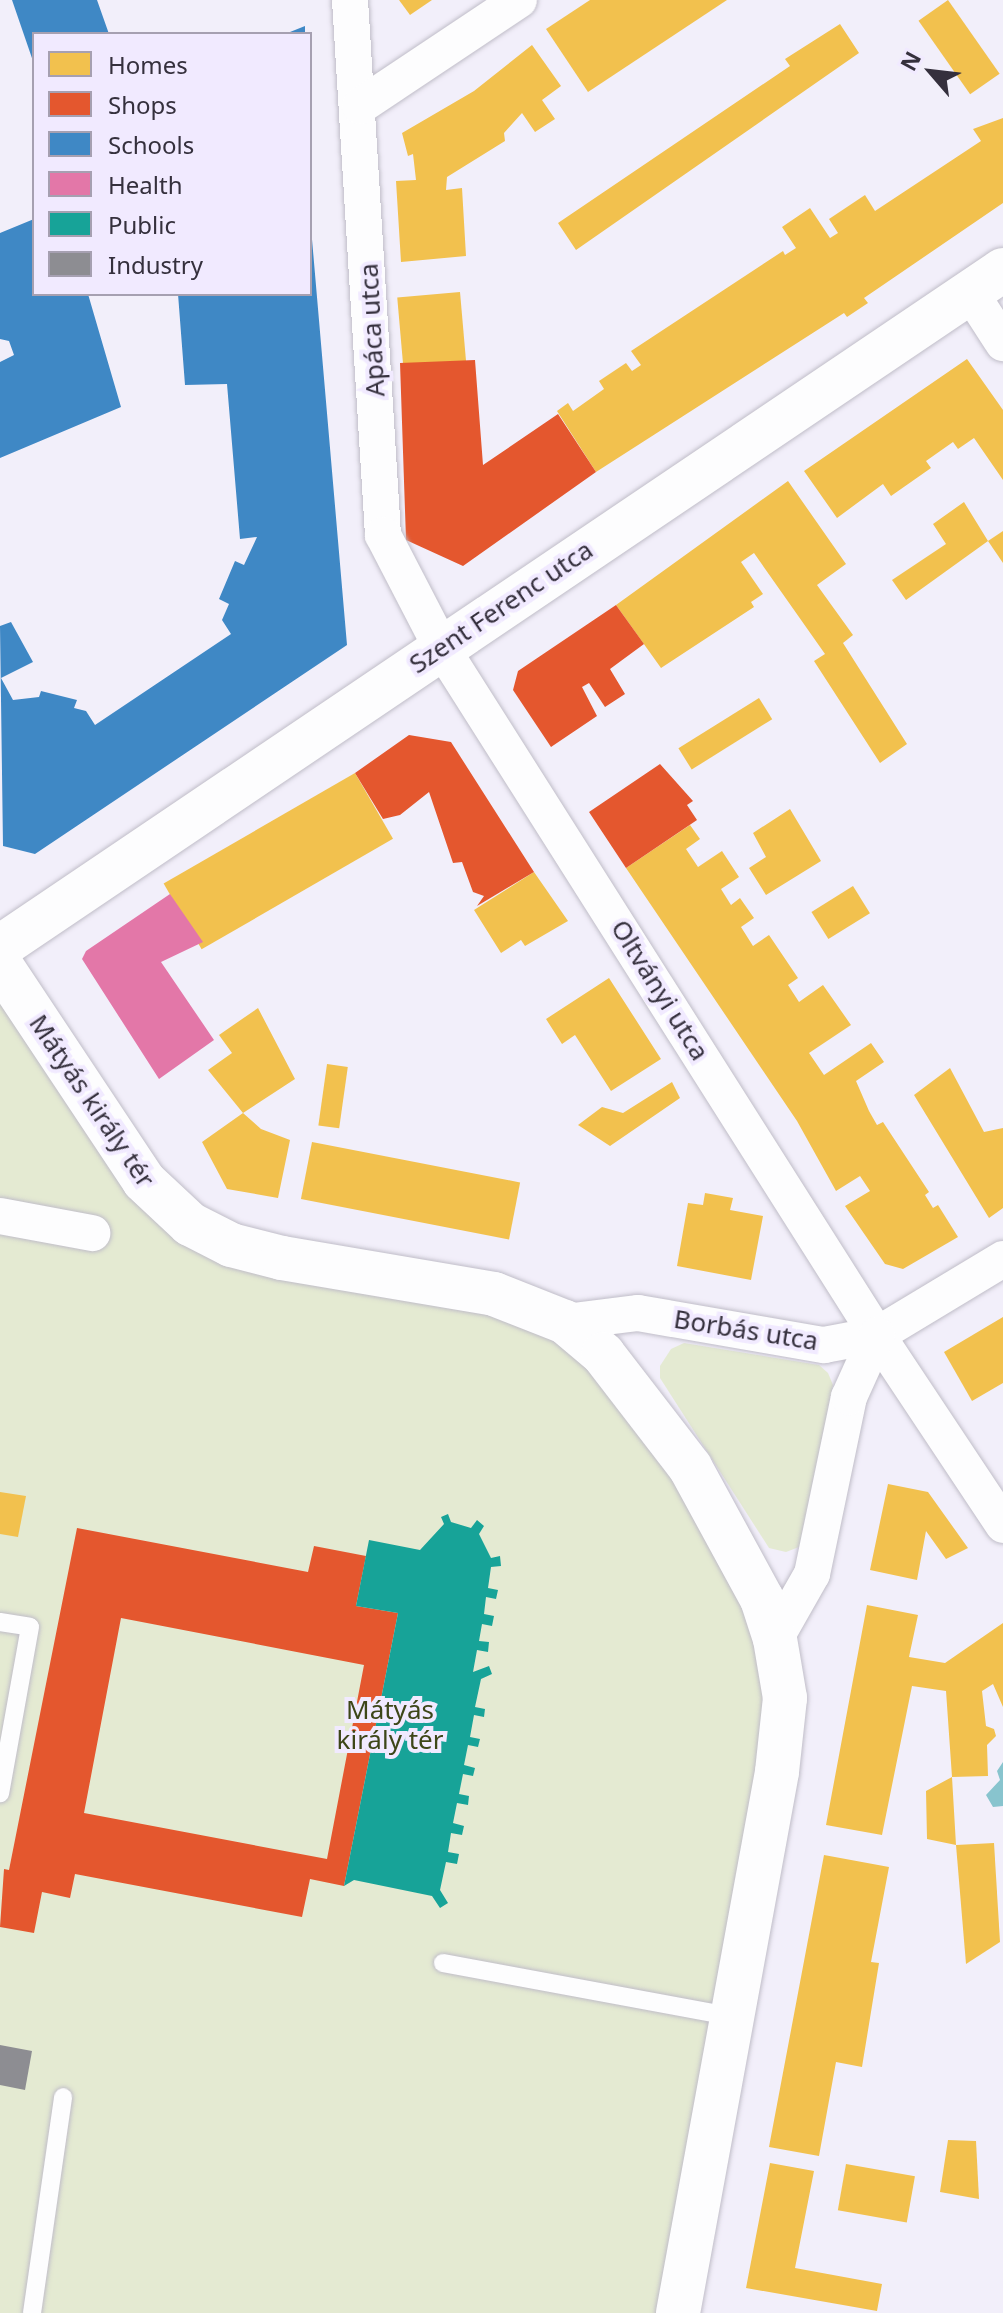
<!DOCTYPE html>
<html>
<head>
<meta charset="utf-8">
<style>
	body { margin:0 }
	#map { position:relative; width:1003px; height:2313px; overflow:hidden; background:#f2effa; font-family:"Noto Sans",sans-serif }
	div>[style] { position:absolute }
	.green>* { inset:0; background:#e4ead2 }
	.water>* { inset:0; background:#88c4ce }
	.homes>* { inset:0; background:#f2c14e; transform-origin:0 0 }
	.shops>* { inset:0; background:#e4572e }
	.schools>* { inset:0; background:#3f88c5 }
	.health>* { inset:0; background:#e377a8 }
	.public>* { inset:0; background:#17a398 }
	.industry>* { inset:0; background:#8d8d92 }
	.roads { filter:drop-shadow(0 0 2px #c0bdc8) drop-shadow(0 0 2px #c0bdc8) }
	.service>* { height:18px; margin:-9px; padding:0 9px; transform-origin:9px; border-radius:9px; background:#fdfdfe }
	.minor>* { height:36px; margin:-18px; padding:0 18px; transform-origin:18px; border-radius:18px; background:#fdfdfe }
	.tertiary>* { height:44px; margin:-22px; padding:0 22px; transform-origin:22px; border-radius:22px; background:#fdfdfe }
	span { translate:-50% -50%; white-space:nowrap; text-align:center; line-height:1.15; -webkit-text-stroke:8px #f1eaff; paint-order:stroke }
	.street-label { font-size:26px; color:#35303d }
	.park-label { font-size:26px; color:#3d4618 }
	.legend { position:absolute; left:32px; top:32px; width:280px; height:264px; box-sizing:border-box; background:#f1eaff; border:2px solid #a6a0b1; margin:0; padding:10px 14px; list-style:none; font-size:24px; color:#35303d }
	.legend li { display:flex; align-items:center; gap:16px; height:40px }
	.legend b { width:40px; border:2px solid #a6a0b1 }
	.north { position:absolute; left:891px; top:32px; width:80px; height:80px; -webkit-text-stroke:6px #f1eaff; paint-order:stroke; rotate:298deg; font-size:22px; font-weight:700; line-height:32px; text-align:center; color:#35303d }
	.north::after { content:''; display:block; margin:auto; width:28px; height:36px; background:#35303d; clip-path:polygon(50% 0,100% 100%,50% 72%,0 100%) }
</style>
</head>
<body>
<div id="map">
	<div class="green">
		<div style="clip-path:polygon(0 964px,190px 1224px,494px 1294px,603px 1354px,775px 1639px,678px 2313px,0 2313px)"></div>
		<div style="clip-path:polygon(684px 1343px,819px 1365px,828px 1373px,833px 1385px,799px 1547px,786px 1552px,769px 1548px,660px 1378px,660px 1366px,671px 1349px)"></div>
	</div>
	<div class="water">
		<div style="clip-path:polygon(1003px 1762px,1003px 1806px,993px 1807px,986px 1795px,1000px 1780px,997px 1771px)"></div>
	</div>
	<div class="homes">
		<div style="clip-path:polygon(399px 0,432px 0,410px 15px)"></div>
		<div style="clip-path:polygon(590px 0,727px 0,588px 92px,546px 29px)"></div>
		<div style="left:948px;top:0;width:90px;height:36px;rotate:55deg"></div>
		<div style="clip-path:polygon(840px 24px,859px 53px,576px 250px,558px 223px,790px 66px,785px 59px)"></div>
		<div style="clip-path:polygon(532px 45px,561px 86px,542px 100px,555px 119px,535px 132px,522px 113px,504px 133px,505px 141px,447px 177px,446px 190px,462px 188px,466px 256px,401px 262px,396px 181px,416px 180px,413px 154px,408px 156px,402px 133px,474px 91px)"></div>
		<div style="clip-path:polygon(1003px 118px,1003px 203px,864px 298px,868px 303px,847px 317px,844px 313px,596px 472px,557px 411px,568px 403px,573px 411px,604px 389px,599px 381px,626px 363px,632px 371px,641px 365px,631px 351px,783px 251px,785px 255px,796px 248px,782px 227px,810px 208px,830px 238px,838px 233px,829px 219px,865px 195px,875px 211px,981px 141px,973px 129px)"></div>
		<div style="left:460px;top:292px;width:70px;height:63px;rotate:85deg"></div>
		<div style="clip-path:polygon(967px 359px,1003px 410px,1003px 480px,974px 438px,958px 449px,953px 442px,926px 461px,931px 468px,891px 496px,883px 484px,837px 518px,804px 471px)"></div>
		<div style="clip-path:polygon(788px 481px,846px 564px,817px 585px,853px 635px,843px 643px,907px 744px,880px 763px,814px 661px,825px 654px,754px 553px,741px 562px,763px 594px,751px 602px,754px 607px,661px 668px,616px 605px)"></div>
		<div style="clip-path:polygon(964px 502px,988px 541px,906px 600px,892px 580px,946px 544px,933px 524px)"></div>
		<div style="clip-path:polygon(1003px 531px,1003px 563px,988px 541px)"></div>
		<div style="left:759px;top:698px;width:25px;height:95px;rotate:58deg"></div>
		<div style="left:355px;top:773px;width:76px;height:221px;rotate:60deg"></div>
		<div style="clip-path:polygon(790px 809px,821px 861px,766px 895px,749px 868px,766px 857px,753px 833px)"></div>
		<div style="clip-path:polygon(690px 825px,700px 839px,686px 849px,698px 867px,722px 851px,739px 877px,721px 889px,731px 905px,740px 898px,754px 918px,741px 927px,753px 946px,769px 935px,798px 978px,788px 985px,799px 1002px,823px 985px,851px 1025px,809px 1053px,824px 1075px,871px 1043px,884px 1062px,856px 1081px,869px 1111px,877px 1125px,883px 1122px,929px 1192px,925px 1195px,933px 1208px,938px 1205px,958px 1237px,903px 1269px,885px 1264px,845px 1206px,870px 1191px,860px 1176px,836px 1191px,797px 1121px,626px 868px)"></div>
		<div style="clip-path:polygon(534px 872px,568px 921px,525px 946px,521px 940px,501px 953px,474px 910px)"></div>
		<div style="left:853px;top:886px;width:32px;height:49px;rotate:58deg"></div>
		<div style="clip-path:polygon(609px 978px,661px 1059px,611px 1091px,575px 1035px,562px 1044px,546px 1019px)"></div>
		<div style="clip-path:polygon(258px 1008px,295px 1079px,243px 1113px,208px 1070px,232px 1053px,219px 1035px)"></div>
		<div style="left:327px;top:1064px;width:21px;height:62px;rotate:8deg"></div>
		<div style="clip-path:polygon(950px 1068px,984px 1132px,1003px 1128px,1003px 1208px,989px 1218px,914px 1095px)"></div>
		<div style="clip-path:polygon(672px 1082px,680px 1098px,610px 1146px,578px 1125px,602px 1107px,623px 1113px)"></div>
		<div style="clip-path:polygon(243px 1113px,261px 1129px,290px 1140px,278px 1198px,227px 1189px,202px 1142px)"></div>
		<div style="left:312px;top:1142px;width:212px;height:58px;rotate:11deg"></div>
		<div style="clip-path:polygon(705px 1193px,733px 1198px,730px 1210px,763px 1216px,751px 1280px,677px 1266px,688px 1203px,703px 1205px)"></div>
		<div style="clip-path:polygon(1003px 1317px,1003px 1383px,972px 1401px,944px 1352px)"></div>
		<div style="clip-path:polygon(888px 1484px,928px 1492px,968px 1548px,946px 1559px,926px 1531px,917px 1580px,870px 1570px)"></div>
		<div style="clip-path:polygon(0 1492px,26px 1496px,18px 1537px,0 1534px)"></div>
		<div style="clip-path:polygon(867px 1605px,918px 1615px,909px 1657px,945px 1663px,1003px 1623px,1003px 1707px,993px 1684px,982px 1691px,986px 1726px,994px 1729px,996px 1736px,987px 1745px,988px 1776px,952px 1777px,956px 1845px,927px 1839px,926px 1791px,952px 1777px,946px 1691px,912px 1686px,882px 1835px,826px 1825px)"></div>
		<div style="clip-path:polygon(994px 1843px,1000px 1942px,966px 1964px,956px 1845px)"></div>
		<div style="clip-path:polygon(824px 1855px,889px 1867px,871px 1962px,879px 1963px,862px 2067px,836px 2062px,819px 2156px,769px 2147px)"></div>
		<div style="clip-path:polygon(948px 2140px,976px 2141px,979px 2199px,940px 2192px)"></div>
		<div style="clip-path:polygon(770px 2163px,814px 2171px,795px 2268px,882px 2284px,877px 2311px,746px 2288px)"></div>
		<div style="left:846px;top:2164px;width:70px;height:47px;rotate:10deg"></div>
	</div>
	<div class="shops">
		<div style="clip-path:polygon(475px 360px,483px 465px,558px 414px,596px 472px,463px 566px,406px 540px,400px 363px)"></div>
		<div style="clip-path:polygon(616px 605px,644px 644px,610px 669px,625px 694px,605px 707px,589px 683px,582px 687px,597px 716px,551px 747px,513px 690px,518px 671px)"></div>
		<div style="clip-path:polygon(409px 735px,451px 742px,534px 872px,477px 906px,484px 896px,473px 892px,462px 862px,453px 863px,429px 792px,400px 815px,383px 819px,355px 773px)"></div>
		<div style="clip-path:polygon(660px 764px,693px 801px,687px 805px,697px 820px,626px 868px,589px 812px)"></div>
		<div style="clip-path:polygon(evenodd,77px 1528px,308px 1572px,314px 1546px,366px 1556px,356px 1606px,398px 1613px,344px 1886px,310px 1879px,302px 1917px,75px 1874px,70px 1898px,42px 1892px,34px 1933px,0 1927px,4px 1869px,9px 1870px,77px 1528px,121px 1618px,364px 1665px,327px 1859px,84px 1813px,121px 1618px)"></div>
	</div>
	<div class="schools">
		<div style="clip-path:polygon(12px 0,97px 0,109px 34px,34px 34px,34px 64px)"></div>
		<div style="clip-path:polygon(305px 26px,305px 34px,285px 34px)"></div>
		<div style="clip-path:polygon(310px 216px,347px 645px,35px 854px,3px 846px,0 626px,11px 622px,33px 662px,1px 678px,13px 700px,39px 697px,41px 691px,77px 700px,74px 708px,86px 711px,95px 725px,231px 634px,222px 620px,229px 604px,219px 599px,235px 561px,244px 565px,257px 537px,240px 539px,227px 384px,185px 385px,178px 294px,310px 294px)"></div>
		<div style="clip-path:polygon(34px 219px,34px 294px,88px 294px,121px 407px,0 458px,0 362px,14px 355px,9px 341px,0 339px,0 233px)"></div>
	</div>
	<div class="health">
		<div style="clip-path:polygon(170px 894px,203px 942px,161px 962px,214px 1040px,159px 1079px,82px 959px,86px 951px)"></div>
	</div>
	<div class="public">
		<div style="clip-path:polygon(448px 1514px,451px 1522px,471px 1528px,477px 1520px,484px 1526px,479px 1534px,491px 1558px,500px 1556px,501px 1566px,491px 1567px,488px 1588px,498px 1590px,496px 1599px,486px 1597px,484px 1614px,494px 1616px,492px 1626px,482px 1624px,479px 1641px,489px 1642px,488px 1652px,477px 1650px,473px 1672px,489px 1666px,492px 1674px,481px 1679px,475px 1707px,485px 1709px,484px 1717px,474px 1715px,470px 1737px,480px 1739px,478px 1747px,468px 1745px,464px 1765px,475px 1768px,473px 1776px,463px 1774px,459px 1794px,469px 1796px,468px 1805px,457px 1803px,453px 1823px,464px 1826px,462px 1835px,451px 1833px,448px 1852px,459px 1854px,457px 1864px,446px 1862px,440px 1890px,448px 1903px,440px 1908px,432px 1896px,354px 1880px,344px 1886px,398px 1613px,356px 1606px,369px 1540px,420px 1550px,444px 1524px,441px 1517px)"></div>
	</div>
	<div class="industry">
		<div style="clip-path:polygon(0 2045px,32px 2051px,25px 2090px,0 2085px)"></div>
	</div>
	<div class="roads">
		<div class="service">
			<div style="left:0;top:1622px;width:30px;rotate:9deg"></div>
			<div style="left:30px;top:1627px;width:169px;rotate:100.2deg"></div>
			<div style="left:443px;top:1963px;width:295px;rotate:10.5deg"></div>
			<div style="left:32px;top:2313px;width:218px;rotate:-81.8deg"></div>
		</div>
		<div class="minor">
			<div style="left:350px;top:0;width:536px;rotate:86.47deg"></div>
			<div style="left:383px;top:535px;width:126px;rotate:62.6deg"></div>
			<div style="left:441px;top:647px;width:815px;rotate:57.64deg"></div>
			<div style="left:877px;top:1335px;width:228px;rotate:56.4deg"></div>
			<div style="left:360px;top:106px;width:191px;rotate:-33.7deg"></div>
			<div style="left:970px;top:292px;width:61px;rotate:57.1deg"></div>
			<div style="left:0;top:1216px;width:94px;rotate:10.5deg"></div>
			<div style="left:565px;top:1322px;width:74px;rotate:-7deg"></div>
			<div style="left:638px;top:1313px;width:189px;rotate:9.8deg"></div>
			<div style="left:824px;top:1345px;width:54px;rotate:-10.7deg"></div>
			<div style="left:877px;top:1335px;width:147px;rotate:-31.1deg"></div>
			<div style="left:775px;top:1639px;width:75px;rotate:-60.4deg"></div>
			<div style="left:812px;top:1574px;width:181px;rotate:-78.2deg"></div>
			<div style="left:849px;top:1397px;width:68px;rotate:-65.7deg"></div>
		</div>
		<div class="tertiary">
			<div style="left:0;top:947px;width:1210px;rotate:-34.02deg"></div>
			<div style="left:0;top:964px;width:260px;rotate:56.4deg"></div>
			<div style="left:144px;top:1181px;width:63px;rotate:43.1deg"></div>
			<div style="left:190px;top:1224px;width:46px;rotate:27.1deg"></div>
			<div style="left:231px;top:1245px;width:53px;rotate:14.3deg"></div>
			<div style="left:282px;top:1258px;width:215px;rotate:9.6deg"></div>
			<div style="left:494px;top:1294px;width:76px;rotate:21.5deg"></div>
			<div style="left:565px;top:1322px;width:50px;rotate:40.1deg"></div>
			<div style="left:603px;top:1354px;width:143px;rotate:52.4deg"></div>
			<div style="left:690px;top:1467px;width:150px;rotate:61.4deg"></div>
			<div style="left:762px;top:1599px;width:42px;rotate:72deg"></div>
			<div style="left:775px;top:1639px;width:60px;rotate:80.4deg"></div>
			<div style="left:785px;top:1698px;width:74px;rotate:96.2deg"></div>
			<div style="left:777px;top:1772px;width:550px;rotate:100.37deg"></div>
		</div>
	</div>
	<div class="street-label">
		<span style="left:372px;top:330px;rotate:-93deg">Apáca utca</span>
		<span style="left:501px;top:607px;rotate:-34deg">Szent Ferenc utca</span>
		<span style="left:660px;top:990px;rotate:58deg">Oltványi utca</span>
		<span style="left:92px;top:1101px;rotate:56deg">Mátyás király tér</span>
		<span style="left:746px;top:1330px;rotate:9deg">Borbás utca</span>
	</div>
	<div class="park-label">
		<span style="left:390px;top:1725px">Mátyás<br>király tér</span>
	</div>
	<ul class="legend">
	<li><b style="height:22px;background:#f2c14e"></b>Homes</li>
	<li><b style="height:22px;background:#e4572e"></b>Shops</li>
	<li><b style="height:22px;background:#3f88c5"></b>Schools</li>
	<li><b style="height:22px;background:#e377a8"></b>Health</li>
	<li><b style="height:22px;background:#17a398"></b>Public</li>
	<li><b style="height:22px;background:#8d8d92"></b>Industry</li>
	</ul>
	<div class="north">N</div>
</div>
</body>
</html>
